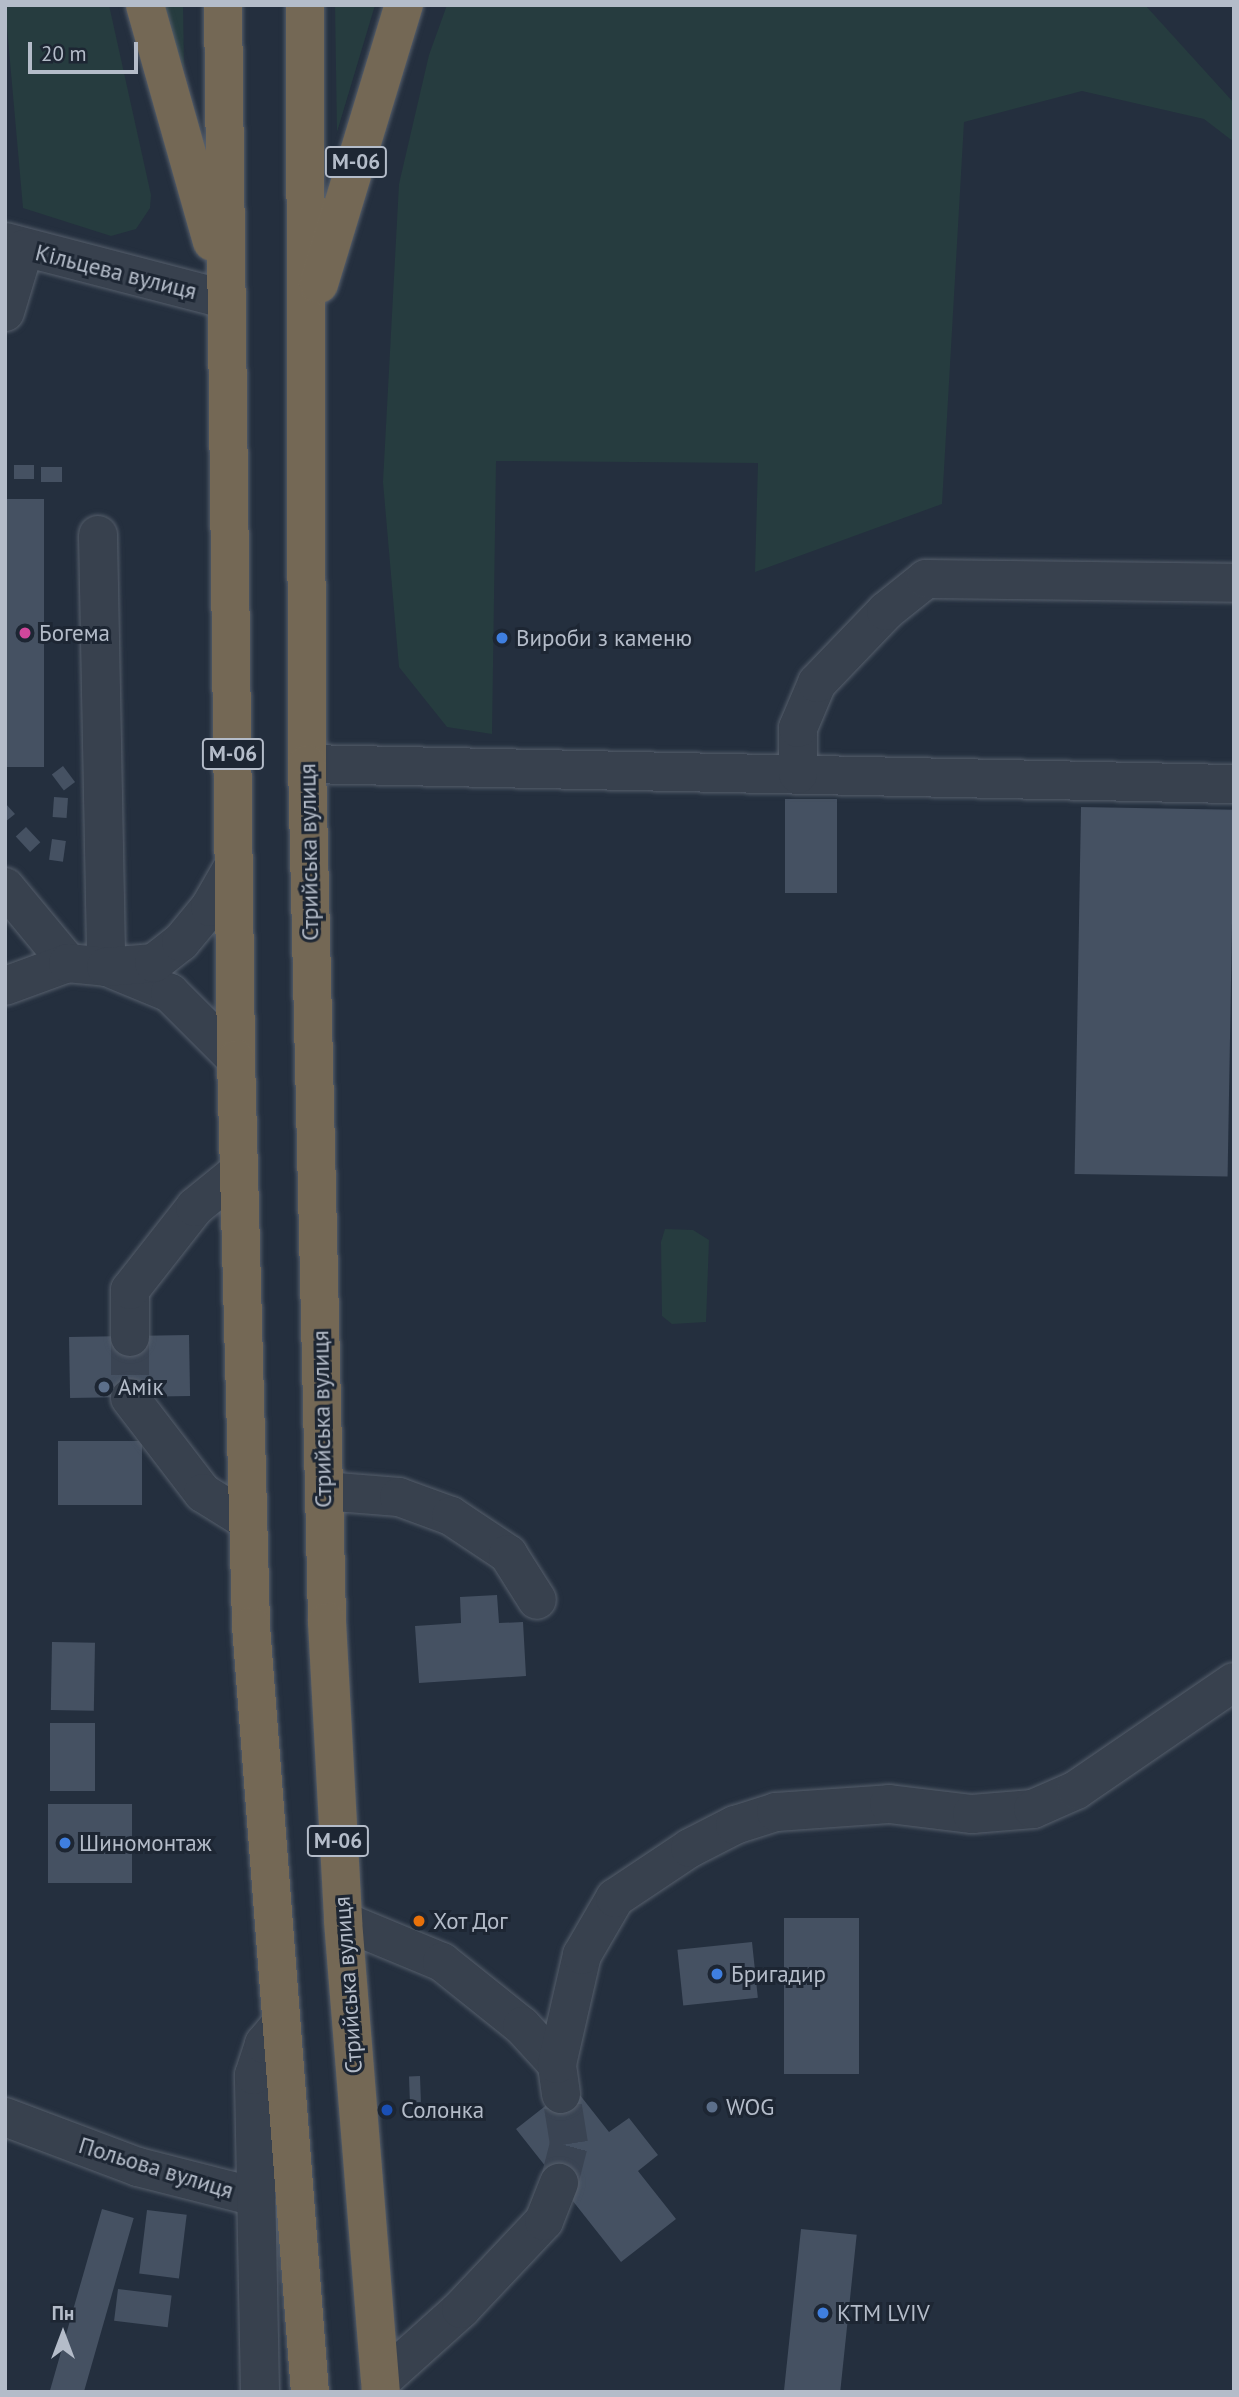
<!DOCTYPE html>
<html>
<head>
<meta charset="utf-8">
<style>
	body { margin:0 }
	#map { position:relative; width:1239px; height:2397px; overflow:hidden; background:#242f3e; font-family:"PT Sans",sans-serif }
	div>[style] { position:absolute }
	.green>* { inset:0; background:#263c3f }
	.building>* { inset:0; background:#455162; transform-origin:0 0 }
	.minor-tunnel>* { height:38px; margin-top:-19px; transform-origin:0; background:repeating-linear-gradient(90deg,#3a4453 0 38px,transparent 0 57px) }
	.roads { filter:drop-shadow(0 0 2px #565f6c) drop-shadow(0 0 2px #565f6c) }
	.minor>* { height:38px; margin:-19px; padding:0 19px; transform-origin:19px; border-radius:19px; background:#38414e }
	.highway>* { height:38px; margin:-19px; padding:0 19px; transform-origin:19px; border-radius:19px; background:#746855 }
	.dots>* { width:19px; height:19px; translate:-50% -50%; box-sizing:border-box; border:4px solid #1d2633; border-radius:50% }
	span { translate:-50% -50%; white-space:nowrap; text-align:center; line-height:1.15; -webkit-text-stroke:6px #1d2633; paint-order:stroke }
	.shield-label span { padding:2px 5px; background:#1d2633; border:2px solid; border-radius:5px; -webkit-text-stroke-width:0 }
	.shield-label { font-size:21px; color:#b4bcc9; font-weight:700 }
	.street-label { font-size:23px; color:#b4bcc9 }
	.poi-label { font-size:23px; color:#b4bcc9 }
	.left { translate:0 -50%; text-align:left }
	.frame { position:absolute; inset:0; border:7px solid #b4bcc9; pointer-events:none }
	.north { position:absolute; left:28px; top:2299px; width:70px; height:70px; -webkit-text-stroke:5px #1d2633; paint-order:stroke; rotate:0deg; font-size:19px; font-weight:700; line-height:28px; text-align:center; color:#b4bcc9 }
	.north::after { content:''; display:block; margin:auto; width:24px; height:32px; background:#b4bcc9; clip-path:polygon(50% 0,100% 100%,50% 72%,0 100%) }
	.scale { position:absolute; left:28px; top:42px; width:110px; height:32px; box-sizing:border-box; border:4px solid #b4bcc9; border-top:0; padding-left:9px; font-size:21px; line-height:24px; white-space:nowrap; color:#b4bcc9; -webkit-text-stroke:5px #1d2633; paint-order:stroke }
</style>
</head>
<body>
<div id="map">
	<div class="green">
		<div style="clip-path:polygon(5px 5px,109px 5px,151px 195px,150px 208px,136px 229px,111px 236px,23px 208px)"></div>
		<div style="clip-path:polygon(160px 5px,183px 5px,184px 69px)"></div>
		<div style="clip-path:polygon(335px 5px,375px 5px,337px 132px)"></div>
		<div style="clip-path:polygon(447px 5px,1145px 5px,1234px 103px,1234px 142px,1204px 119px,1082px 91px,964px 122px,942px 504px,755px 572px,758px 463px,496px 461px,492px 734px,447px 727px,399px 667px,383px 482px,399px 184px,429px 55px)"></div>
		<div style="clip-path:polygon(665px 1229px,693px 1230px,709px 1240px,706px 1322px,672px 1324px,662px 1316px,661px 1242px)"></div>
	</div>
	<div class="building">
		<div style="left:14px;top:465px;width:20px;height:14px"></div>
		<div style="left:41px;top:467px;width:21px;height:15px"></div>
		<div style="left:5px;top:499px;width:39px;height:268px"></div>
		<div style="left:63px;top:766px;width:20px;height:14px;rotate:53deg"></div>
		<div style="left:54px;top:797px;width:14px;height:20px;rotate:4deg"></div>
		<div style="left:785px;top:799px;width:52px;height:94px"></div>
		<div style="clip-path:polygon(5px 803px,15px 814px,5px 822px)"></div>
		<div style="left:1081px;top:807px;width:153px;height:367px;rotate:1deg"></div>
		<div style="left:26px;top:827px;width:21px;height:14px;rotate:47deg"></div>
		<div style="left:52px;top:839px;width:14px;height:21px;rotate:8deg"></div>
		<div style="left:189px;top:1335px;width:61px;height:120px;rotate:89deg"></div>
		<div style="left:142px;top:1441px;width:64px;height:84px;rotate:90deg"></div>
		<div style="clip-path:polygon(497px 1595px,499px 1623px,523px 1622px,526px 1676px,419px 1683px,415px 1626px,461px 1623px,460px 1597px)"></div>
		<div style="left:52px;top:1642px;width:43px;height:68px;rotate:1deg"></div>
		<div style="left:50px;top:1723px;width:45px;height:68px"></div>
		<div style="left:48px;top:1804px;width:84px;height:79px"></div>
		<div style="left:784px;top:1918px;width:75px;height:156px"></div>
		<div style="left:752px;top:1942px;width:56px;height:75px;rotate:84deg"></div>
		<div style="left:420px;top:2076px;width:26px;height:11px;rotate:88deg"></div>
		<div style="clip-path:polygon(572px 2085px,609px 2132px,629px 2118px,658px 2155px,638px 2171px,676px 2219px,621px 2262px,516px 2129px)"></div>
		<div style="left:102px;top:2209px;width:33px;height:189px;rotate:16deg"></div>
		<div style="left:147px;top:2210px;width:40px;height:64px;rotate:7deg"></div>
		<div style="left:801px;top:2229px;width:56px;height:163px;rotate:6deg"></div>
		<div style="left:118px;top:2289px;width:54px;height:32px;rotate:7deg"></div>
	</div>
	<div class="minor-tunnel">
		<div style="left:130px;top:1337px;width:61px;rotate:90deg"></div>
		<div style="left:559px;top:2183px;width:40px;rotate:-75.6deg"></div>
		<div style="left:569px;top:2144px;width:51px;rotate:-99.1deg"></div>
	</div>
	<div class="roads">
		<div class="minor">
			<div style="left:5px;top:242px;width:229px;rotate:14.6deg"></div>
			<div style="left:5px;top:312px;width:66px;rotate:-73.2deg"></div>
			<div style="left:98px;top:535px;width:432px;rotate:88.9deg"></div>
			<div style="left:307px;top:764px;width:927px;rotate:1.24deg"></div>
			<div style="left:798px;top:774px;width:46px;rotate:-90deg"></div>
			<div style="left:798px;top:728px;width:49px;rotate:-67.1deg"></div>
			<div style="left:817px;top:683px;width:100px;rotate:-46.2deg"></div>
			<div style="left:886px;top:611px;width:51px;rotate:-38.7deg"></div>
			<div style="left:926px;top:579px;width:308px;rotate:0.7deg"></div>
			<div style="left:5px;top:887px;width:99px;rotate:50.3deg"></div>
			<div style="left:114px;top:970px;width:61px;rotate:22.3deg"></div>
			<div style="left:170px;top:993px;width:93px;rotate:45deg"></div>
			<div style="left:5px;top:986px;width:67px;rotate:-20.1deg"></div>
			<div style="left:68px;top:963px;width:38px;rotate:6deg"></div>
			<div style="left:106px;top:967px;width:48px;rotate:-4.8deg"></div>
			<div style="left:154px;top:963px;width:34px;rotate:-38deg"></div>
			<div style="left:181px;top:942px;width:45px;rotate:-50.4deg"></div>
			<div style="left:210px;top:907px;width:48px;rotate:-60.3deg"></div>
			<div style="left:130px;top:1337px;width:47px;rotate:-90deg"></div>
			<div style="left:130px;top:1290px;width:105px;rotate:-51.9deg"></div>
			<div style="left:195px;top:1207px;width:55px;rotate:-39.1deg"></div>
			<div style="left:130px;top:1398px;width:120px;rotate:52.5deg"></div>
			<div style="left:203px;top:1493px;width:53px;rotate:31.9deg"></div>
			<div style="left:324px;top:1491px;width:75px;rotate:4.6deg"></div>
			<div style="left:399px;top:1497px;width:55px;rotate:20.1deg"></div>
			<div style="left:451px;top:1516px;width:69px;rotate:33.7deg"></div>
			<div style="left:508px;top:1554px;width:54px;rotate:57.8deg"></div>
			<div style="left:343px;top:1921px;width:107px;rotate:22.5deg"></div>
			<div style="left:442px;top:1962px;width:102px;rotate:38.7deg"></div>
			<div style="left:522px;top:2026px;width:52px;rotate:47.4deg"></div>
			<div style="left:561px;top:2094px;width:30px;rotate:-98deg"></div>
			<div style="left:557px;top:2064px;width:112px;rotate:-77.1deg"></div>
			<div style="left:582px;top:1955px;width:66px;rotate:-59.9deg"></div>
			<div style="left:615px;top:1898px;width:90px;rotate:-33.7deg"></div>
			<div style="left:690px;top:1848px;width:51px;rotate:-27.1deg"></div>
			<div style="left:735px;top:1825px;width:43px;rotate:-17.6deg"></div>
			<div style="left:776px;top:1812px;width:113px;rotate:-4deg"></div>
			<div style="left:889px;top:1804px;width:84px;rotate:6.9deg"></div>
			<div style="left:972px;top:1814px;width:61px;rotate:-4.7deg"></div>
			<div style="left:1033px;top:1809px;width:47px;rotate:-23.8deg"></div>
			<div style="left:1076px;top:1790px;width:191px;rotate:-34.4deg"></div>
			<div style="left:5px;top:2117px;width:142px;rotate:20.6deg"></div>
			<div style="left:138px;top:2167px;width:122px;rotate:14.3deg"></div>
			<div style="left:380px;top:2382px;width:109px;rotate:-42deg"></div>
			<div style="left:461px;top:2309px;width:121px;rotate:-46.7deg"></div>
			<div style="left:544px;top:2221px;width:41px;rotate:-68.5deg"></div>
			<div style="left:260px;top:2392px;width:317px;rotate:-91.1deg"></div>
			<div style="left:254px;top:2075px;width:33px;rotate:-72deg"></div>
			<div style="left:264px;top:2044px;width:26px;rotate:-50deg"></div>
		</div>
		<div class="highway">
			<div style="left:145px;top:5px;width:246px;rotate:74.2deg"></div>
			<div style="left:223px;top:5px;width:1054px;rotate:89.29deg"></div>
			<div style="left:236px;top:1059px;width:567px;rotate:88.48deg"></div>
			<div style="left:251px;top:1626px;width:768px;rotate:85.6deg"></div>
			<div style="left:305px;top:5px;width:759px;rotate:89.85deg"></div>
			<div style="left:307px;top:764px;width:858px;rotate:88.66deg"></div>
			<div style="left:327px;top:1622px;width:299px;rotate:86.9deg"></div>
			<div style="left:343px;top:1921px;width:473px;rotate:85.4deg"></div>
			<div style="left:319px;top:284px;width:292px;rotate:-73.1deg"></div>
		</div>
	</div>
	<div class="dots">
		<div style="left:25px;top:633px;background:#d1479c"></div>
		<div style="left:502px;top:638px;background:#3f7fe0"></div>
		<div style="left:104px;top:1387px;background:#5c6f8a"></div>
		<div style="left:65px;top:1843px;background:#3f7fe0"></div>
		<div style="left:419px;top:1921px;background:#e8710a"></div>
		<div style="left:717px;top:1974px;background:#3f7fe0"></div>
		<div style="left:712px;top:2107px;background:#5c6f8a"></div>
		<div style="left:387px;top:2110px;background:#1a4fb4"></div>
		<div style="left:823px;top:2313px;background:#3f7fe0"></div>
	</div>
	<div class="shield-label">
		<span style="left:356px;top:162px">М-06</span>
		<span style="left:233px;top:754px">М-06</span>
		<span style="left:338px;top:1841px">М-06</span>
	</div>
	<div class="street-label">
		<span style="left:116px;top:272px;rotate:14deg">Кільцева вулиця</span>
		<span style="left:309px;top:852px;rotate:-91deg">Стрийська вулиця</span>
		<span style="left:322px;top:1419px;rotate:-91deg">Стрийська вулиця</span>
		<span style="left:348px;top:1985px;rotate:-94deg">Стрийська вулиця</span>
		<span style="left:156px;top:2168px;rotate:17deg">Польова вулиця</span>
	</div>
	<div class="poi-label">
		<span class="left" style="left:39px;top:633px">Богема</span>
		<span class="left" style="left:516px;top:638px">Вироби з каменю</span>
		<span class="left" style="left:118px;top:1387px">Амік</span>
		<span class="left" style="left:79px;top:1843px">Шиномонтаж</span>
		<span class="left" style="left:433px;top:1921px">Хот Дог</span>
		<span class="left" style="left:731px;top:1974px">Бригадир</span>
		<span class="left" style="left:726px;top:2107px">WOG</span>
		<span class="left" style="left:401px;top:2110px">Солонка</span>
		<span class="left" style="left:837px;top:2313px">KTM LVIV</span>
	</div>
	<div class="frame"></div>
	<div class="north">Пн</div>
	<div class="scale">20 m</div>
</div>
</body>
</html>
